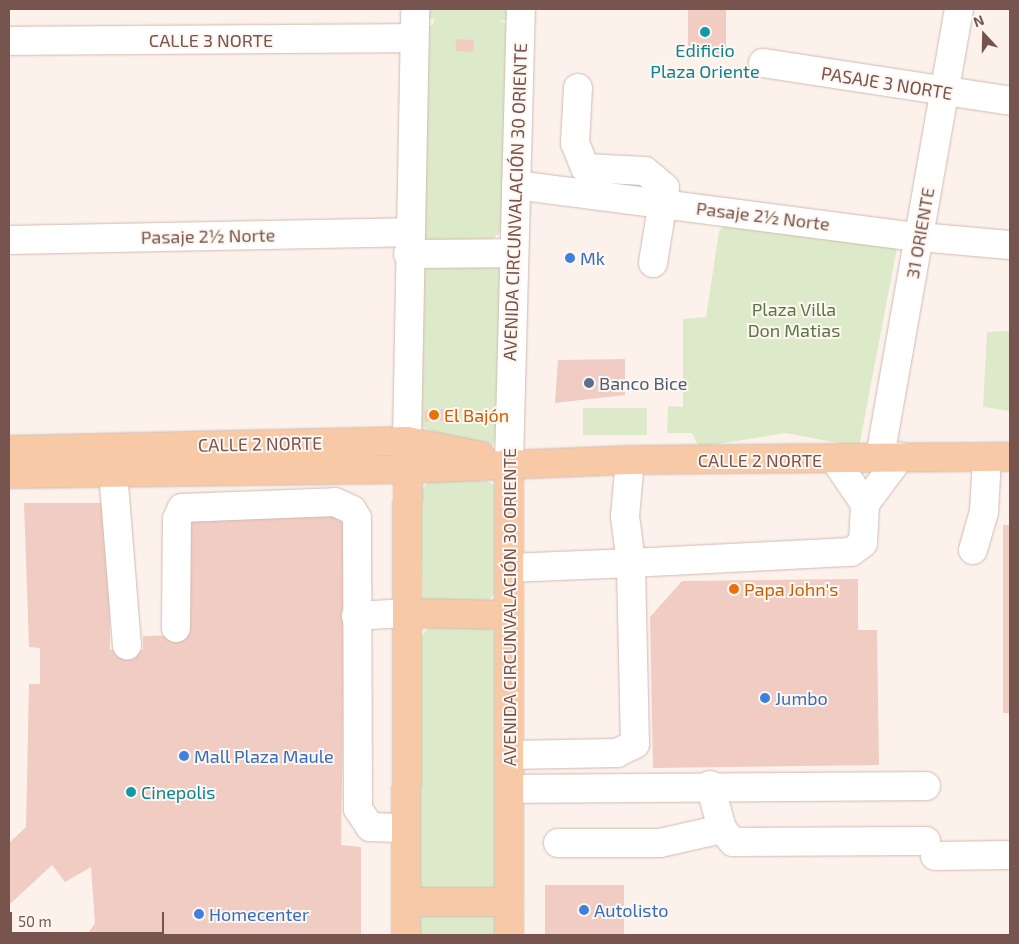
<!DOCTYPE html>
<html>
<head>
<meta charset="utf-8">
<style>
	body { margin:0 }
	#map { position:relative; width:1019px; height:944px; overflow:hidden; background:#fcf2eb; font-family:"Exo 2",sans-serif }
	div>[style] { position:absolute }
	.green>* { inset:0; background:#ddeac9; transform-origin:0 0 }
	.building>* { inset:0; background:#f1ccc3; transform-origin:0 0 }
	.roads { filter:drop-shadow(0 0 1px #d1bab2) drop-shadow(0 0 1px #d1bab2) }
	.minor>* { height:28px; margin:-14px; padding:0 14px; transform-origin:14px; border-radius:14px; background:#fff }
	.major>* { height:28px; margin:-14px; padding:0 14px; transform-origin:14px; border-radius:14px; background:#f7c9a6 }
	.dots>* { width:14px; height:14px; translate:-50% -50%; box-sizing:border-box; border:2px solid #fef7f1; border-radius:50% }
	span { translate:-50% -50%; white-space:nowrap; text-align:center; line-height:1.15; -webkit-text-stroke:4px #fef7f1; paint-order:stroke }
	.street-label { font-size:18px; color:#77544e }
	.culture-label { font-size:18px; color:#0d838f }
	.left { translate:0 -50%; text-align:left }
	.shop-label { font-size:18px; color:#366cbe }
	.park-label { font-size:18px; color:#5d7643 }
	.service-label { font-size:18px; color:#4e5e75 }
	.food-label { font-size:18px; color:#c56008 }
	.frame { position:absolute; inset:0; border:10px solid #77544e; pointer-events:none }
	.north { position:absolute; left:959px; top:10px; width:50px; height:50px; -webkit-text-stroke:4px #fef7f1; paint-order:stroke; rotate:339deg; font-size:14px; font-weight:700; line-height:20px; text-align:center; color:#77544e }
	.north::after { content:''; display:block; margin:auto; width:18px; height:22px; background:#77544e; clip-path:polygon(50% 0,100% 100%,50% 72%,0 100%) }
	.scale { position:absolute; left:10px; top:912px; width:154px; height:22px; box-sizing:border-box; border:2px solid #77544e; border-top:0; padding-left:6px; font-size:15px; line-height:18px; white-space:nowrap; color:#77544e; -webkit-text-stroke:4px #fef7f1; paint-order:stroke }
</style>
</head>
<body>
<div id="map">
	<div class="green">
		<div style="clip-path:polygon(425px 9px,515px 9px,508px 20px,500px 21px,510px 25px,501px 232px,487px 243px,419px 241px,424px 25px,433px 25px,434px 19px,424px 18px)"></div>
		<div style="clip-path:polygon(726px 224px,900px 232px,859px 447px,786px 433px,699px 447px,692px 433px,667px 433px,668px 406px,683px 407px,683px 319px,706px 317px,719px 231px)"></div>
		<div style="clip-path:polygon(486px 263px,501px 269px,497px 434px,491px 449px,464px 444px,419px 425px,420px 271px,426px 266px)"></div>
		<div style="clip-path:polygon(1010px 331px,1010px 411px,983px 407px,987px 332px)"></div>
		<div style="left:647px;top:408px;width:27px;height:64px;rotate:90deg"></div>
		<div style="clip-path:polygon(429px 481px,487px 481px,496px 486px,498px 591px,486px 602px,432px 603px,423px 599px,419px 494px)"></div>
		<div style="clip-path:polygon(430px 625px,488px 625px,498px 635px,499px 935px,417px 935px,419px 640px)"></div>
	</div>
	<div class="building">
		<div style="left:688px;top:9px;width:38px;height:47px"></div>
		<div style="left:456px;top:39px;width:18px;height:12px;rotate:3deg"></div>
		<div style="clip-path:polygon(625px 359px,625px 395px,555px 403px,558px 360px)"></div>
		<div style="left:444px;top:409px;width:11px;height:20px;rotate:85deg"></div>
		<div style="clip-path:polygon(24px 503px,109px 503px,110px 650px,143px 650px,143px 636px,185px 635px,186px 514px,346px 513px,341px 845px,361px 847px,361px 935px,87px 935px,95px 923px,91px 867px,65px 882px,52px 865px,9px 905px,9px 843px,26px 827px,29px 684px,40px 684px,40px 648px,29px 647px)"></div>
		<div style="left:1003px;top:525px;width:7px;height:188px"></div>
		<div style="clip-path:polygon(858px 579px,858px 630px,877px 630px,879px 765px,653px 768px,650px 617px,682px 581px)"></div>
		<div style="left:545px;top:885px;width:79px;height:50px"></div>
	</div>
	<div class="roads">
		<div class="minor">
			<div style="left:9px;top:41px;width:405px;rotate:-0.4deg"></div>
			<div style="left:763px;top:63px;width:250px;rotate:8.7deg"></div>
			<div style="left:578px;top:88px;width:55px;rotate:93.1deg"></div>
			<div style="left:575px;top:143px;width:27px;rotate:68deg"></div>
			<div style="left:585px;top:168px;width:60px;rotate:2.9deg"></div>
			<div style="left:645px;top:171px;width:26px;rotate:40deg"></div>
			<div style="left:665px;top:188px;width:76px;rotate:99.1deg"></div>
			<div style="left:516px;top:185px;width:406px;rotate:7.4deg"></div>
			<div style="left:919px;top:237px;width:91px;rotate:5deg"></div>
			<div style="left:9px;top:240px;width:399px;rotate:-1.1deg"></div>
			<div style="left:408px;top:254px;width:105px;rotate:-0.5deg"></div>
			<div style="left:407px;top:441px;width:432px;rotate:-88.9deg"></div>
			<div style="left:880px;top:457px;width:455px;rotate:-80deg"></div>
			<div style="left:835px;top:460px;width:53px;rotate:55.7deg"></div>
			<div style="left:509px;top:462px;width:453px;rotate:-88.5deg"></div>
			<div style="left:113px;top:472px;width:174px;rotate:85.4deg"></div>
			<div style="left:973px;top:550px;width:40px;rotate:-74deg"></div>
			<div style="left:984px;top:512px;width:54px;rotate:-86.8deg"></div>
			<div style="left:509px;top:568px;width:122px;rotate:-2.3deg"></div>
			<div style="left:631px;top:563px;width:47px;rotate:-97.3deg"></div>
			<div style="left:625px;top:516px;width:56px;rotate:-84.9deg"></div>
			<div style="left:356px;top:616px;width:51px;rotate:-3.4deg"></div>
			<div style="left:176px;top:628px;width:109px;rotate:-89.5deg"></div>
			<div style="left:177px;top:519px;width:12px;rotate:-66deg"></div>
			<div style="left:182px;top:508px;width:153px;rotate:-2.2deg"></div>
			<div style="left:335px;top:502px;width:19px;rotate:25deg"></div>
			<div style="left:352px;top:510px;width:9px;rotate:58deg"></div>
			<div style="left:357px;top:518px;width:291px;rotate:89.8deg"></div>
			<div style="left:358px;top:809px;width:22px;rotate:56deg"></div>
			<div style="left:370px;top:827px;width:36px;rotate:2deg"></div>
			<div style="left:510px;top:755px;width:107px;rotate:-1.1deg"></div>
			<div style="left:617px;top:753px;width:20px;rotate:-27deg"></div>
			<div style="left:635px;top:744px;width:181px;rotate:-91.3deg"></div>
			<div style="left:631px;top:563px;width:220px;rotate:-2.9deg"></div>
			<div style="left:851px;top:552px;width:15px;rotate:-37deg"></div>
			<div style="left:863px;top:543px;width:39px;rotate:-87deg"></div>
			<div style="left:865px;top:504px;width:59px;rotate:-53.3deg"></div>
			<div style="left:710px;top:785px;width:46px;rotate:74.7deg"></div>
			<div style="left:722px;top:829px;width:17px;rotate:50deg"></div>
			<div style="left:733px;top:842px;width:193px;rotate:-0.3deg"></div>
			<div style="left:509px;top:789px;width:417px;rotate:-0.4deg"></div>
			<div style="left:558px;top:843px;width:102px"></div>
			<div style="left:660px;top:843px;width:64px;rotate:-12.7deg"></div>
			<div style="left:935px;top:856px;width:75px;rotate:-0.8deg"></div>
		</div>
		<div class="major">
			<div style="left:9px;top:450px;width:398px;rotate:-1.3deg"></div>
			<div style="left:407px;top:441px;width:75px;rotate:11.6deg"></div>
			<div style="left:509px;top:462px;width:473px;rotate:90deg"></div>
			<div style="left:9px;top:474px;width:399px;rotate:-0.7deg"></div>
			<div style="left:408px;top:469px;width:222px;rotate:-2.3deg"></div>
			<div style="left:630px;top:460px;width:380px;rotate:-0.5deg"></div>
			<div style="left:407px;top:613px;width:102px;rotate:1.1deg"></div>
			<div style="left:406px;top:902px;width:103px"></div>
			<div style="left:406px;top:935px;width:485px;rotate:-89.8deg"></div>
		</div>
	</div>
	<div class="dots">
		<div style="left:705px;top:32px;background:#0f9aa8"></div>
		<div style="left:570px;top:258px;background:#3f7fe0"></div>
		<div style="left:589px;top:383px;background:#5c6f8a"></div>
		<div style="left:434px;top:415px;background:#e8710a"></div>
		<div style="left:734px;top:589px;background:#e8710a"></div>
		<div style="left:765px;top:698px;background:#3f7fe0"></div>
		<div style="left:184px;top:756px;background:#3f7fe0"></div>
		<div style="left:131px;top:792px;background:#0f9aa8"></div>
		<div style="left:584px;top:910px;background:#3f7fe0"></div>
		<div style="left:199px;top:914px;background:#3f7fe0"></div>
	</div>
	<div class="street-label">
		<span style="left:211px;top:40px">CALLE 3 NORTE</span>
		<span style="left:887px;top:83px;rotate:9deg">PASAJE 3 NORTE</span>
		<span style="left:515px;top:202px;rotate:-88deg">AVENIDA CIRCUNVALACIÓN 30 ORIENTE</span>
		<span style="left:763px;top:216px;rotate:7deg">Pasaje 2½ Norte</span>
		<span style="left:920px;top:233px;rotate:-80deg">31 ORIENTE</span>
		<span style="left:208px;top:236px;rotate:-1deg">Pasaje 2½ Norte</span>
		<span style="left:260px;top:444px;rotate:-1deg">CALLE 2 NORTE</span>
		<span style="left:760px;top:460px">CALLE 2 NORTE</span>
		<span style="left:509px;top:607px;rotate:-90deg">AVENIDA CIRCUNVALACIÓN 30 ORIENTE</span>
	</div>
	<div class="culture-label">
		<span style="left:705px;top:61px">Edificio<br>Plaza Oriente</span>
		<span class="left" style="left:141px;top:792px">Cinepolis</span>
	</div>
	<div class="shop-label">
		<span class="left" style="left:580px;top:258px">Mk</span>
		<span class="left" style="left:775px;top:698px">Jumbo</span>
		<span class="left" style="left:194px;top:756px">Mall Plaza Maule</span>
		<span class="left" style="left:594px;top:910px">Autolisto</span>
		<span class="left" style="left:209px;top:914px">Homecenter</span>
	</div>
	<div class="park-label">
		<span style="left:794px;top:320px">Plaza Villa<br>Don Matias</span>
	</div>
	<div class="service-label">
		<span class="left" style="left:599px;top:383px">Banco Bice</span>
	</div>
	<div class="food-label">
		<span class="left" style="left:444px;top:415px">El Bajón</span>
		<span class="left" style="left:744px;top:589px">Papa John's</span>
	</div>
	<div class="frame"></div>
	<div class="north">N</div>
	<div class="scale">50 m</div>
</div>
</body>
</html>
